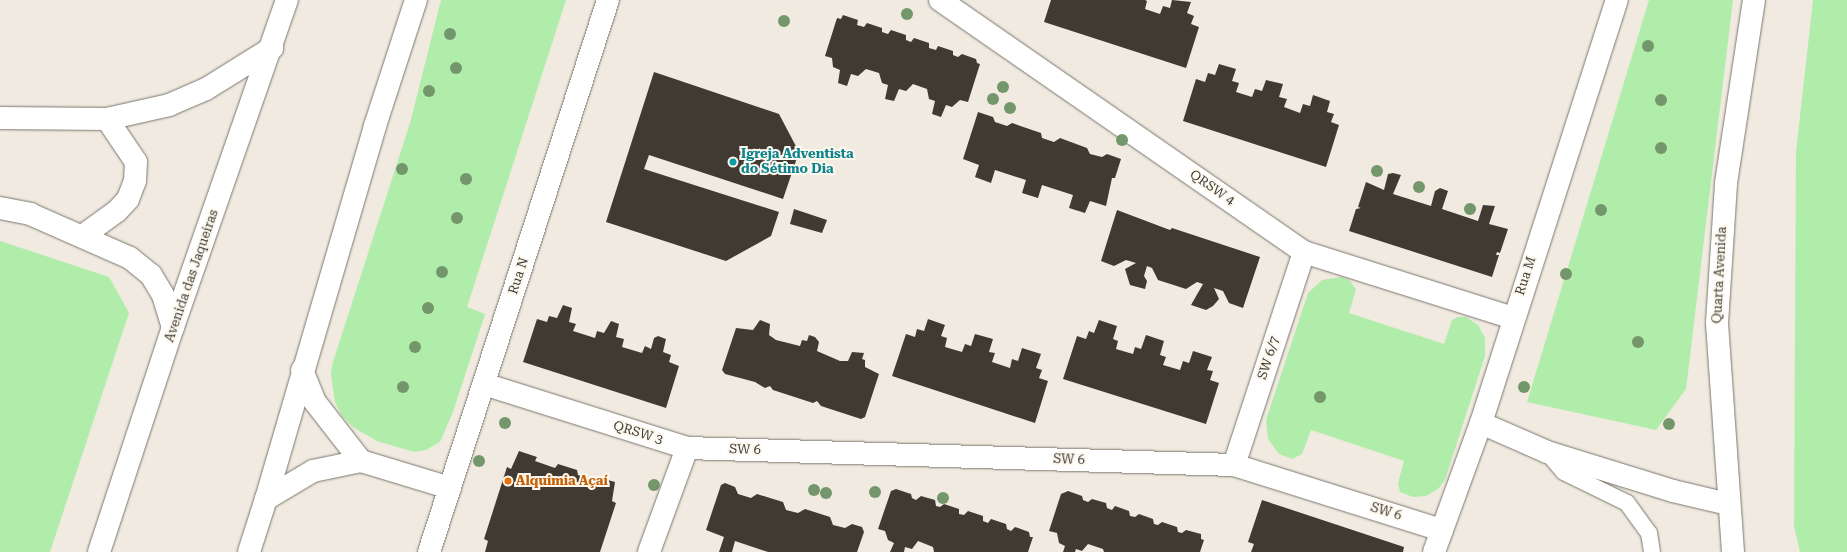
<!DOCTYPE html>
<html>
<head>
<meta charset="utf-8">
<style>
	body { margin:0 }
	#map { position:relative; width:1847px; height:552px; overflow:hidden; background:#f0eae0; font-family:"Roboto Serif",serif }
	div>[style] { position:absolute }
	.green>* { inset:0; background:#b0edaa }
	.building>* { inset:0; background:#413a33 }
	.roads { filter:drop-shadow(0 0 1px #7b766d) drop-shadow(0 0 1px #7b766d) }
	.service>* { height:16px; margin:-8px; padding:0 8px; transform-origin:8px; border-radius:8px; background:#fff }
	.minor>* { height:22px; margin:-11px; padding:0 11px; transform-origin:11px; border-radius:11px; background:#fff }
	.secondary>* { height:22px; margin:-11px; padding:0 11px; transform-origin:11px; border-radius:11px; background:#fff }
	.primary>* { height:22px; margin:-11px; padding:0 11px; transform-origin:11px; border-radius:11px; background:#fff }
	.trees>* { width:12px; height:12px; margin:-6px; border-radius:50%; background:#73976a }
	.dots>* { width:11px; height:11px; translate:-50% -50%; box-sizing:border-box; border:2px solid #fdf8ed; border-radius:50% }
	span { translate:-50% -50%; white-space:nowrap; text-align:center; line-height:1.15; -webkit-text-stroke:4px #fdf8ed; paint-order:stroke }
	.culture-label { font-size:13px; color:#0d838f; font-weight:700 }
	.left { translate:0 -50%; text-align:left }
	.street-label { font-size:13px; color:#3d3b37 }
	.food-label { font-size:13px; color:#c56008; font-weight:700 }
</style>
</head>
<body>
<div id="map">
	<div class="green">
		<div style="clip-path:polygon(441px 0,566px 0,467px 307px,485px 314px,453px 412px,440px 442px,426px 450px,414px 452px,377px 441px,353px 427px,342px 416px,335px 402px,331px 375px,332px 365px,410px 123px)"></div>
		<div style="clip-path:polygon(1649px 0,1733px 0,1686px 389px,1656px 430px,1527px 402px)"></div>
		<div style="clip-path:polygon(1813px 0,1847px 0,1847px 552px,1800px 552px,1794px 526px,1796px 152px)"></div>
		<div style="clip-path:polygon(0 241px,109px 277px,129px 313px,50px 552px,0 552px)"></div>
		<div style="clip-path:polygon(1342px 277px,1349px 280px,1356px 289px,1349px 313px,1444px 344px,1452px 320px,1458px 317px,1466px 317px,1478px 325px,1485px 338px,1485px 356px,1445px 480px,1438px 489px,1426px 496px,1413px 497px,1400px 492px,1398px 483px,1404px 461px,1311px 430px,1302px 454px,1292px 459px,1279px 454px,1268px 439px,1266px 420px,1308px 293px,1322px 280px)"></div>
	</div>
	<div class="building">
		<div style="clip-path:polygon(1051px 0,1145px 0,1147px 1px,1145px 9px,1160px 14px,1163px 6px,1170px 8px,1172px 0,1191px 2px,1187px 13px,1194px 16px,1191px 24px,1199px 27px,1186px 68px,1044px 22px)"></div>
		<div style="clip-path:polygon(843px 15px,858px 20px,857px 25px,864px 27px,867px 23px,882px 28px,882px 32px,888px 34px,891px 30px,906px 35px,906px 40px,911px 42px,914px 38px,929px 43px,929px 48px,936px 50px,938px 46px,953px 51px,953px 55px,958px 57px,962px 54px,976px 59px,977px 63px,980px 64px,968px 102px,960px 100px,952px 107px,946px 105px,941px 117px,932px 114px,935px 101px,929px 99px,927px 89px,913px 84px,906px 91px,899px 89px,894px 101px,885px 99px,888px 85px,882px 83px,879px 73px,866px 69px,858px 76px,851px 74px,847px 86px,838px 83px,840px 70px,833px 67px,832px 58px,825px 56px,837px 18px,841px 19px)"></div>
		<div style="clip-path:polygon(1219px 64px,1236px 69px,1232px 81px,1239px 83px,1236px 92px,1252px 97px,1255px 89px,1262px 91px,1266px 80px,1283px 84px,1279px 97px,1287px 99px,1284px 107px,1300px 113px,1303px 104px,1310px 106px,1313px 95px,1330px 101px,1327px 112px,1334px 114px,1331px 122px,1339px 125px,1326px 167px,1183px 121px,1196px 79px,1205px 82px,1208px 73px,1215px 75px)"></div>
		<div style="clip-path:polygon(654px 72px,779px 114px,799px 152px,783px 199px,649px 155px,644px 169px,779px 212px,771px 236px,726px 261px,606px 222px)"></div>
		<div style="clip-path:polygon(978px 112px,993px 117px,995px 122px,1007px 126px,1012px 123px,1041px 133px,1042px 138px,1054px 142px,1060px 138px,1087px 148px,1090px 154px,1102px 157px,1107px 154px,1121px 159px,1115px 178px,1112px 178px,1106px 206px,1090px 201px,1085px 213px,1069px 208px,1073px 195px,1042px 185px,1038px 198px,1022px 193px,1026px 180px,995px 170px,991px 183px,975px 177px,979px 165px,963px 159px)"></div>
		<div style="clip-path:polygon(1393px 173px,1401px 175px,1393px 194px,1431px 206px,1435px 191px,1440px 188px,1448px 191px,1442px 209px,1478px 221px,1483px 205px,1495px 206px,1489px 224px,1508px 229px,1500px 253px,1497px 252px,1496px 255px,1499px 255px,1492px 277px,1349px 231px,1356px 209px,1361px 208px,1358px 207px,1366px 182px,1384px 190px,1388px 174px)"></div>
		<div style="clip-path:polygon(794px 209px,827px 220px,822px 233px,790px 224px)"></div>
		<div style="clip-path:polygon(1117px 210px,1170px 230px,1172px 228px,1260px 257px,1243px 308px,1229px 303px,1223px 291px,1214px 288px,1219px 299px,1213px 306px,1206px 310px,1191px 305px,1203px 284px,1197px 282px,1186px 289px,1158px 280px,1152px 268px,1147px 266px,1144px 276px,1147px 281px,1145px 289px,1130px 285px,1125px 269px,1136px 263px,1126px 260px,1114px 266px,1101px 261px)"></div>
		<div style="clip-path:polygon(563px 305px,572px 308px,569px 322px,576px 324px,573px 331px,595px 338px,597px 331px,604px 333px,611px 321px,619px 324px,616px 337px,624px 339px,622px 347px,642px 353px,645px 346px,651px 349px,654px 338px,658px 336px,666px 339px,663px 352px,671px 355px,669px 362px,679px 366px,666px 408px,523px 362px,537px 319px,547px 322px,549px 316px,557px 318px)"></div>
		<div style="clip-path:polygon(928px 319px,945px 325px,941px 336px,947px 338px,945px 347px,962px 352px,965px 344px,971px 346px,975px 334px,993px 339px,989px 352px,995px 353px,992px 362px,1010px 368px,1012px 359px,1018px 361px,1022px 348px,1041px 354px,1036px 368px,1042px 370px,1039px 378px,1048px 381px,1035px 423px,892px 376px,906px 334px,915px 337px,917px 329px,924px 331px)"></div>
		<div style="clip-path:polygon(760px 320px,770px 324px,769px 335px,776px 340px,800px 346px,802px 340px,807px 341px,809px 335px,815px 337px,819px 342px,817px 351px,840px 361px,848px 361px,852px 352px,864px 353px,862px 359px,865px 360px,865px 367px,879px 374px,865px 417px,861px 419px,821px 406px,817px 401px,813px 403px,773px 390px,770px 386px,765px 388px,755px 382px,725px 374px,722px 370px,736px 328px,753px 330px)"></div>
		<div style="clip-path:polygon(1099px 320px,1117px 326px,1113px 339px,1118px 341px,1116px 349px,1133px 354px,1135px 347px,1141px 349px,1146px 335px,1164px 341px,1160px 355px,1166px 357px,1163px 365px,1180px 370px,1183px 361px,1189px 363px,1193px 351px,1212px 357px,1207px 370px,1213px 371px,1210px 380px,1219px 383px,1206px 424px,1063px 379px,1077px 336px,1086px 339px,1089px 331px,1094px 333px)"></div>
		<div style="clip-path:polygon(519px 451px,537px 457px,535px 461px,555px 468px,558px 464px,577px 470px,578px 475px,596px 481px,597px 477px,615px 482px,612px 501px,616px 503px,600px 552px,485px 552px,488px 541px,484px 539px,507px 467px,511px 469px)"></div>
		<div style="clip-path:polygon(725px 483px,735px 487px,738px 494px,751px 498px,757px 494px,783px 502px,786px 510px,798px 513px,805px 509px,830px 517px,833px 525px,845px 528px,852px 524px,862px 527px,864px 532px,857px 552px,768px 552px,735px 541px,732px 552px,719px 552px,724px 537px,706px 530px,721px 485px)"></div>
		<div style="clip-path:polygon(896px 489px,911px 494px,912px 498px,916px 500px,921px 496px,935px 500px,936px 506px,940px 507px,944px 504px,959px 509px,959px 514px,964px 515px,968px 511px,983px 516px,983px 521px,988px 523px,991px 519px,1006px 524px,1007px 529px,1011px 531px,1015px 527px,1029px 532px,1030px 537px,1033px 537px,1028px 552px,934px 552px,933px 547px,918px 541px,912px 549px,905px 547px,904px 552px,890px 552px,894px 543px,888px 540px,885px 531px,878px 529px,891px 491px)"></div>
		<div style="clip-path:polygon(1068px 491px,1082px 496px,1083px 500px,1088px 502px,1092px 499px,1106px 503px,1107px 508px,1112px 510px,1115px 506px,1129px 511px,1130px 516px,1135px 517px,1139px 514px,1153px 519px,1154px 524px,1158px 525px,1162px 522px,1177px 527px,1178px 532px,1182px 533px,1186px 530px,1201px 534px,1201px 539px,1204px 540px,1200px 552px,1104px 552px,1103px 549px,1088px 544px,1082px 551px,1076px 549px,1075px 552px,1063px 552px,1065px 546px,1059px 543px,1057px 533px,1049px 531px,1061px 494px)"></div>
		<div style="clip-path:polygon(1262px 500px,1404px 547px,1403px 552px,1251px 552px,1254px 544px,1248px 542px)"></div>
	</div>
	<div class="roads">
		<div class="service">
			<div style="left:1547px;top:452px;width:26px;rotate:50deg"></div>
			<div style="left:1564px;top:472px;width:70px;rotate:26.2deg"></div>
			<div style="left:1627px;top:503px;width:37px;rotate:54deg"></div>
			<div style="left:1649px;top:533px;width:19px;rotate:81deg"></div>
		</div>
		<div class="minor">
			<div style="left:940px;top:0;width:443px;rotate:34.7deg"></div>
			<div style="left:1304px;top:252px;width:219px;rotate:17.5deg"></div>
			<div style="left:302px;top:370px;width:35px;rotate:68deg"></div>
			<div style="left:315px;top:402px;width:75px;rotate:52.1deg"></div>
			<div style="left:484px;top:384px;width:213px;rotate:17.5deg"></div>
			<div style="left:687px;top:448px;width:111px;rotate:110.1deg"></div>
			<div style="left:1481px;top:423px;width:72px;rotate:23.7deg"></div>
			<div style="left:1547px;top:452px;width:132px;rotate:17.2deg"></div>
			<div style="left:1673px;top:491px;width:57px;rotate:13.3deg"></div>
			<div style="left:687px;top:448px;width:547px;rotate:1.78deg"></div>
			<div style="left:1234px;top:465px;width:218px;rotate:17.4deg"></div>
			<div style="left:1234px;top:465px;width:224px;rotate:-71.8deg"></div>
			<div style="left:266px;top:499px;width:55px;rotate:-30.8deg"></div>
			<div style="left:313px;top:471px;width:49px;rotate:-11.8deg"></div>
			<div style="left:361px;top:461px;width:93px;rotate:16.9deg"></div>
			<div style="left:429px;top:552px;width:580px;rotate:-72.03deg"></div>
			<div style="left:1434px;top:552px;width:137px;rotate:-70deg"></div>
			<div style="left:1481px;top:423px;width:444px;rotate:-72.2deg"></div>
		</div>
		<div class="secondary">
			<div style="left:0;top:118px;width:107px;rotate:0.5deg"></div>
			<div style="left:107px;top:119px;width:64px;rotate:-12.7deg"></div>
			<div style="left:169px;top:105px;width:40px;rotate:-23.4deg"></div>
			<div style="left:206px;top:89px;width:78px;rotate:-31.8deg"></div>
			<div style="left:0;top:208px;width:31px;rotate:11deg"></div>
			<div style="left:30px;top:214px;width:109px;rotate:23.7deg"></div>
			<div style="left:130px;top:258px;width:27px;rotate:39deg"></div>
			<div style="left:151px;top:275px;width:23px;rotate:59deg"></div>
			<div style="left:163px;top:295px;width:34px;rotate:73deg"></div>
			<div style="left:84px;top:235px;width:41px;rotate:-36deg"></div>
			<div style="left:117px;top:211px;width:16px;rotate:-47deg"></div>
			<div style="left:128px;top:199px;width:19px;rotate:-69deg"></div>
			<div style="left:135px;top:181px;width:19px;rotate:-87deg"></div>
			<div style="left:136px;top:162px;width:52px;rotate:-124deg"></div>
			<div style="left:1733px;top:552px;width:230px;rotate:-94deg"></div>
			<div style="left:1717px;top:323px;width:140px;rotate:-86.3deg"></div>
			<div style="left:1726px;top:183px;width:185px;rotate:-81.3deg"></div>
		</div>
		<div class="primary">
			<div style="left:99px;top:552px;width:237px;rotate:-71.8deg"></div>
			<div style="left:173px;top:327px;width:346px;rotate:-70.8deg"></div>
			<div style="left:249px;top:552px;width:56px;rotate:-72.2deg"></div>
			<div style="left:266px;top:499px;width:389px;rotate:-73.7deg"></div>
			<div style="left:375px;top:126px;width:133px;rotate:-72deg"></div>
		</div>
	</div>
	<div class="trees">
		<div style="left:907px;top:14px"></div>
		<div style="left:784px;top:21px"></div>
		<div style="left:450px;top:34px"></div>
		<div style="left:1648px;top:46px"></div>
		<div style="left:456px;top:68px"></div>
		<div style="left:1003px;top:87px"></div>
		<div style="left:429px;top:91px"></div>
		<div style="left:993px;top:99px"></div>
		<div style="left:1661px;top:100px"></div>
		<div style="left:1010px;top:108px"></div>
		<div style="left:1122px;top:140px"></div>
		<div style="left:1661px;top:148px"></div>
		<div style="left:402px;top:169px"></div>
		<div style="left:1377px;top:171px"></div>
		<div style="left:466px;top:179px"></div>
		<div style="left:1419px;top:187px"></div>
		<div style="left:1470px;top:209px"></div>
		<div style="left:1601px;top:210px"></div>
		<div style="left:457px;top:218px"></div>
		<div style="left:442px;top:272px"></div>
		<div style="left:1566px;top:274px"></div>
		<div style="left:428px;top:308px"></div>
		<div style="left:1638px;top:342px"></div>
		<div style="left:415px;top:347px"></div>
		<div style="left:403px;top:387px"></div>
		<div style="left:1524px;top:387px"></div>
		<div style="left:1320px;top:397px"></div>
		<div style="left:505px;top:423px"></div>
		<div style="left:1669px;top:424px"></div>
		<div style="left:479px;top:461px"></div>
		<div style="left:654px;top:485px"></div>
		<div style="left:814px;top:490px"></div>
		<div style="left:875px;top:492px"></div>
		<div style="left:826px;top:493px"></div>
		<div style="left:943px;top:498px"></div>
	</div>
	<div class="dots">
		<div style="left:733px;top:162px;background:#0f9aa8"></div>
		<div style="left:508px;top:481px;background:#e8710a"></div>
	</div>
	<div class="culture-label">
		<span class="left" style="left:741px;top:162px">Igreja Adventista<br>do Sétimo Dia</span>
	</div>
	<div class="street-label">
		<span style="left:1212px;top:188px;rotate:35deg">QRSW 4</span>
		<span style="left:1720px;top:275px;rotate:-87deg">Quarta Avenida</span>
		<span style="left:192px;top:276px;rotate:-71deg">Avenida das Jaqueiras</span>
		<span style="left:519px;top:276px;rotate:-72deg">Rua N</span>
		<span style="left:1526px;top:276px;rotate:-72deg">Rua M</span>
		<span style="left:1269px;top:358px;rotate:-72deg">SW 6/7</span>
		<span style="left:638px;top:433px;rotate:17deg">QRSW 3</span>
		<span style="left:745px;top:450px;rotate:2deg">SW 6</span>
		<span style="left:1069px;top:460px;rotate:2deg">SW 6</span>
		<span style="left:1386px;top:512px;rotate:17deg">SW 6</span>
	</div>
	<div class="food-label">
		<span class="left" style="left:516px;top:481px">Alquimia Açaí</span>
	</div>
</div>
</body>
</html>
